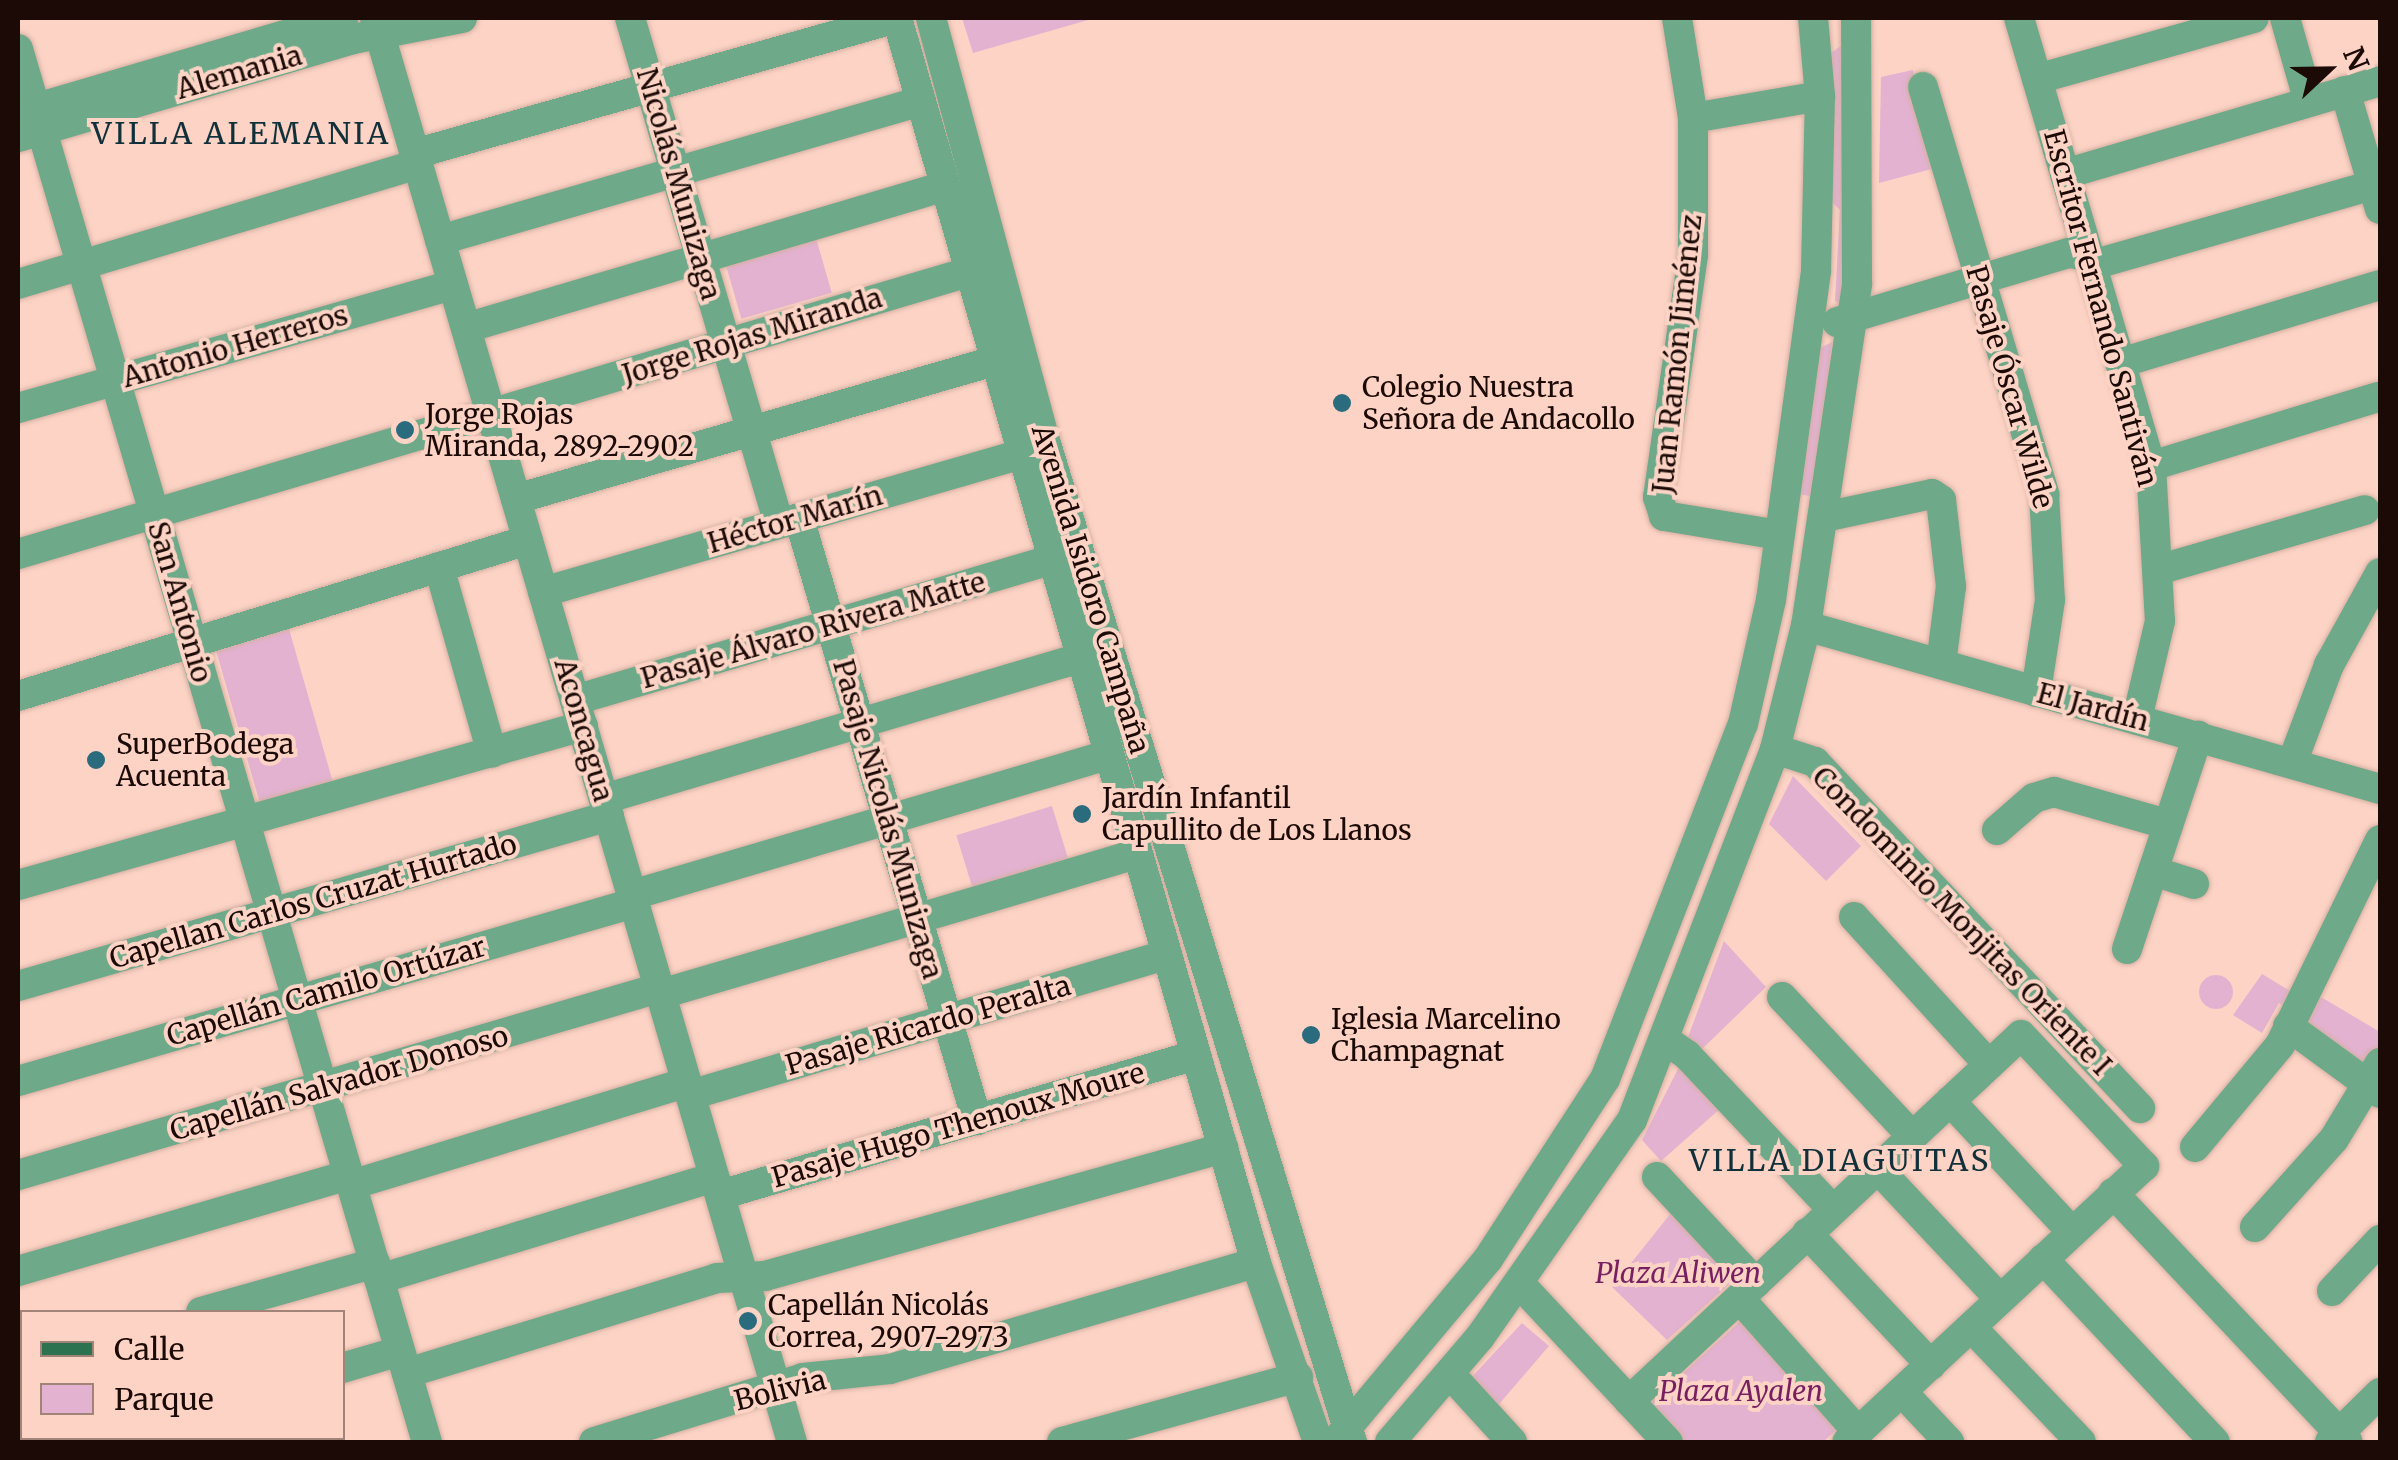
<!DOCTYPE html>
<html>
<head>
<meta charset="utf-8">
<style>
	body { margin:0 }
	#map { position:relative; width:2398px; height:1460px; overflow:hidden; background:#fcd3c5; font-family:Merriweather,serif }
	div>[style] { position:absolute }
	.green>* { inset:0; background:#e3b2d1; transform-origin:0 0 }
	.round { border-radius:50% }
	.roads { filter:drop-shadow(0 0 2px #d4afa2) drop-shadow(0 0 2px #d4afa2) }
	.minor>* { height:30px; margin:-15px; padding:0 15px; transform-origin:15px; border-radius:15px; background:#6ea989 }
	.major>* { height:30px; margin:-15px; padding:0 15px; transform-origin:15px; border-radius:15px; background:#2c7150 }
	.dots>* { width:28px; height:28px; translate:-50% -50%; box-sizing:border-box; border:5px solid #fcd3c5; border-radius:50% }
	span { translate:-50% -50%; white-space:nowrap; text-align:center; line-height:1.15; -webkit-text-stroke:8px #fcd3c5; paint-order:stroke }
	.street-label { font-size:28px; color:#1b0a05 }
	.poi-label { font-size:28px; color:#1b0a05 }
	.left { translate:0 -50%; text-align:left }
	.park-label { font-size:28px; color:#771f61; font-style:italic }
	.neighbourhood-label { font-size:30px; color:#113039; letter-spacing:2.5px }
	.frame { position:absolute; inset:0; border:20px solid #1b0a05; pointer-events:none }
	.legend { position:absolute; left:20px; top:1310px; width:325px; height:130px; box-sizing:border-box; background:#fcd3c5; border:2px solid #a28378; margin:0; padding:12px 18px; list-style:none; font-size:30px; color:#1b0a05 }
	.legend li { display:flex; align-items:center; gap:20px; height:50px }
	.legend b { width:50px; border:2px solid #a28378 }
	.north { position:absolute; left:2278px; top:20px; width:100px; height:100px; -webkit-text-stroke:8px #fcd3c5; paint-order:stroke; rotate:68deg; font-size:28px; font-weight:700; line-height:40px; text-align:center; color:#1b0a05 }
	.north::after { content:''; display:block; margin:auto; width:35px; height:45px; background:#1b0a05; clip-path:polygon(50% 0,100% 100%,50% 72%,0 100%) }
</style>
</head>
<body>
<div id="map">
	<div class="green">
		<div style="clip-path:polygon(962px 18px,1095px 18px,973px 53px)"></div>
		<div style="clip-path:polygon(1842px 45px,1849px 267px,1841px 305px,1835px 301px,1840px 210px,1831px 201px,1831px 53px)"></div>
		<div style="clip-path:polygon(1913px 70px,1939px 167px,1879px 183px,1881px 77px)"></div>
		<div style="left:816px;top:238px;width:57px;height:94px;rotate:74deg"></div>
		<div style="clip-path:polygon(1832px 342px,1816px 497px,1797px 494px,1820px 348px)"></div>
		<div style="left:287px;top:622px;width:171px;height:76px;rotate:74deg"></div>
		<div style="clip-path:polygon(1793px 776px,1861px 846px,1826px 881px,1769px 824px)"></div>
		<div style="left:1052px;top:806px;width:58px;height:100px;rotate:73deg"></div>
		<div style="clip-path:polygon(1724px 941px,1766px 987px,1701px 1050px,1688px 1037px)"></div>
		<div style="clip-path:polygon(2262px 974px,2300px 997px,2291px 1011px,2279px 1003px,2262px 1033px,2233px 1015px)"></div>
		<div class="round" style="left:2199px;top:975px;width:34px;height:34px"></div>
		<div style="clip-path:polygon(2321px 997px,2380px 1032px,2380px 1048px,2366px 1073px,2304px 1026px)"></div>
		<div style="clip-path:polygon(1681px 1063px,1721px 1108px,1661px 1161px,1642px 1140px)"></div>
		<div style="clip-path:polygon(1675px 1208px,1738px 1276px,1667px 1340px,1612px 1287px)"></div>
		<div style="clip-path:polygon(1744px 1318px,1842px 1425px,1823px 1442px,1685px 1442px,1649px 1404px)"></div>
		<div style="clip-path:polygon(1522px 1323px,1549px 1346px,1494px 1410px,1469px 1380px)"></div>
	</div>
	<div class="roads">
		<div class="minor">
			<div style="left:375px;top:18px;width:1484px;rotate:73.68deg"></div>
			<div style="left:630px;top:18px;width:527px;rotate:73.59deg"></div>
			<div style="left:931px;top:18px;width:444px;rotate:74.9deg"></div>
			<div style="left:1047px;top:447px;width:1041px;rotate:72.96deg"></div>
			<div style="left:1677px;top:18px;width:101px;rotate:80.9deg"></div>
			<div style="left:1693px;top:118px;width:137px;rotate:90deg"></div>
			<div style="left:1693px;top:255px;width:245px;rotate:98.2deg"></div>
			<div style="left:1658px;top:497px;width:20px;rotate:72deg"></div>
			<div style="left:1664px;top:516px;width:117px;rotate:9.4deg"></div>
			<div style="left:2019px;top:18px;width:467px;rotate:73.6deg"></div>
			<div style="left:2151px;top:466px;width:155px;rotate:86.7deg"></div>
			<div style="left:2160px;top:621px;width:101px;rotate:103.2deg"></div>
			<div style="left:2285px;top:18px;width:87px;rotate:74.1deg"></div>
			<div style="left:18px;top:49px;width:1452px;rotate:73.64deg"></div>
			<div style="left:2037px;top:79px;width:225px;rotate:-15.7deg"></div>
			<div style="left:1923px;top:87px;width:425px;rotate:73.4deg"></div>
			<div style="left:2044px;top:494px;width:106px;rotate:86.8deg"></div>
			<div style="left:2050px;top:600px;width:93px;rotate:98.7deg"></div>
			<div style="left:2345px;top:91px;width:123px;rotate:73.5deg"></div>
			<div style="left:20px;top:113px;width:337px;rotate:-16.4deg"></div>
			<div style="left:1693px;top:118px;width:129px;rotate:-9.8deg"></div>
			<div style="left:18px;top:137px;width:349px;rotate:-16.3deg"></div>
			<div style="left:353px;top:39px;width:111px;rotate:-10.9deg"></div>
			<div style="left:414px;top:154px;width:502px;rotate:-15.73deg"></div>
			<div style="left:897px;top:18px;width:1296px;rotate:73.91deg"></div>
			<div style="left:1256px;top:1263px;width:189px;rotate:70.9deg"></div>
			<div style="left:2065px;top:174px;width:328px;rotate:-16.4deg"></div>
			<div style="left:440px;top:240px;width:498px;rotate:-16.1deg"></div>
			<div style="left:2092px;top:265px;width:299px;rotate:-15.9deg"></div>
			<div style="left:18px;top:284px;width:418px;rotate:-16.7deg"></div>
			<div style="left:1837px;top:322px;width:241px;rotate:-16.6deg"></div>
			<div style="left:2068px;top:253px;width:21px;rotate:8deg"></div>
			<div style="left:466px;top:328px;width:497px;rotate:-16.5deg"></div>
			<div style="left:2120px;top:363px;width:271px;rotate:-16.7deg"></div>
			<div style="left:18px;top:408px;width:452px;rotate:-15.8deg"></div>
			<div style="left:2151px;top:466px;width:237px;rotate:-16.9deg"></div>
			<div style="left:516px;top:499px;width:497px;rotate:-16.1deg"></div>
			<div style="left:1824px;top:517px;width:110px;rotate:-12deg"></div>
			<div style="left:1932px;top:494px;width:11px;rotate:34deg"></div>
			<div style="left:1941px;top:500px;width:87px;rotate:83.4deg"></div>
			<div style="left:1951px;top:586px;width:79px;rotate:97.3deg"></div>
			<div style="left:799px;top:518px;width:628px;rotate:73.53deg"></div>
			<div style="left:18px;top:554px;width:991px;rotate:-16.53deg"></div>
			<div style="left:439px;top:567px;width:193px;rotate:74.1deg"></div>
			<div style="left:2161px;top:569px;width:212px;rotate:-16.1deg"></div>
			<div style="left:543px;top:592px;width:516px;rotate:-16.08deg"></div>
			<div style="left:1806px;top:626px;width:597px;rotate:15.85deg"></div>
			<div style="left:18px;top:696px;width:533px;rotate:-17.01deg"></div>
			<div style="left:575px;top:700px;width:496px;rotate:-16.4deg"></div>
			<div style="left:1775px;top:749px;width:42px;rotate:18deg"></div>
			<div style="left:1815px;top:762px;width:475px;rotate:46.8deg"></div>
			<div style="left:2292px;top:763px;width:105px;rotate:-69.3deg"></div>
			<div style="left:2329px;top:665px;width:105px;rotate:-61deg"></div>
			<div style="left:604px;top:799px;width:496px;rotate:-16.5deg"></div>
			<div style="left:1997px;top:830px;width:49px;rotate:-40.9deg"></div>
			<div style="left:2034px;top:798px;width:21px;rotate:-17deg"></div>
			<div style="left:2054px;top:792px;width:116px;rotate:15.9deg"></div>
			<div style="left:2153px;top:871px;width:43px;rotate:17.6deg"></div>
			<div style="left:18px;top:885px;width:587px;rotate:-15.72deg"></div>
			<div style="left:632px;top:895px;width:496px;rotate:-16.4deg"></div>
			<div style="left:1854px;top:917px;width:200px;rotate:47.6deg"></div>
			<div style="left:2127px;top:949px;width:225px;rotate:-71.6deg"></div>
			<div style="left:18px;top:986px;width:615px;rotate:-16.05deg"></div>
			<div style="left:661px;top:994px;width:496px;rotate:-16.4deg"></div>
			<div style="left:1782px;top:997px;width:190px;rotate:46.9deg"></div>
			<div style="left:2288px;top:1026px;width:114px;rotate:36.1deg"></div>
			<div style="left:1665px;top:1040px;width:27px;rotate:34deg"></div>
			<div style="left:1687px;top:1055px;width:212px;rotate:46.7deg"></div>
			<div style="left:18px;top:1081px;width:641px;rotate:-16.12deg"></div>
			<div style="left:690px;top:1095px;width:496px;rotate:-16.4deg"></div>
			<div style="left:1950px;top:1101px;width:179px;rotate:47deg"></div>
			<div style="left:2195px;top:1147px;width:133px;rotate:-50.2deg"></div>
			<div style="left:2280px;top:1045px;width:228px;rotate:-64deg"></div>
			<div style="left:1877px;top:1168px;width:180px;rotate:46.8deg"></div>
			<div style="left:18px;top:1175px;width:668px;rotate:-16.26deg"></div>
			<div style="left:1657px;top:1177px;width:145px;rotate:47deg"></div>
			<div style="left:351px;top:1185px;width:351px;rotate:-17deg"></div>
			<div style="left:2113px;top:1193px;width:342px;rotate:46.7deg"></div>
			<div style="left:720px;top:1195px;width:495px;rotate:-16.4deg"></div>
			<div style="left:2255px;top:1227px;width:118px;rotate:-48.1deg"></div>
			<div style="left:2334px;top:1139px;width:89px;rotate:-58.8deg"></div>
			<div style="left:1807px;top:1233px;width:181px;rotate:46.8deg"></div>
			<div style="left:2043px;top:1259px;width:251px;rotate:46.8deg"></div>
			<div style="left:18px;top:1271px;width:344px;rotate:-16.2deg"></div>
			<div style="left:379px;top:1279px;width:350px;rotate:-16.9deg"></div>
			<div style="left:1519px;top:1283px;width:218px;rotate:46.9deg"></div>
			<div style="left:2332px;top:1291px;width:70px;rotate:-46.7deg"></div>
			<div style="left:1740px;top:1299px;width:178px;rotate:48.4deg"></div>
			<div style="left:201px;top:1312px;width:181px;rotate:-15.7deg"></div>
			<div style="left:1971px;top:1327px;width:159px;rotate:46.3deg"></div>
			<div style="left:342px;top:1368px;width:60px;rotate:-16.3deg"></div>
			<div style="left:407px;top:1373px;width:324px;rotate:-17deg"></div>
			<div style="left:717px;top:1278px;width:48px;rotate:-2.4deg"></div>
			<div style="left:765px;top:1276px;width:476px;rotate:-15.6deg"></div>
			<div style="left:1450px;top:1374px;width:92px;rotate:47.6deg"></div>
			<div style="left:1902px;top:1392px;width:69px;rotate:46.8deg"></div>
			<div style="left:1629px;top:1401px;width:536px;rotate:-43.04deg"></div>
			<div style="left:2021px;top:1035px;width:180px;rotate:46.8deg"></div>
			<div style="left:2144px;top:1166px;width:405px;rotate:137.1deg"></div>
			<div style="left:88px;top:1442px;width:17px;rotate:-13deg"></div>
			<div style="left:594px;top:1442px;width:219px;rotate:-17deg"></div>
			<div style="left:803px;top:1378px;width:87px;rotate:-5.9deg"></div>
			<div style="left:890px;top:1369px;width:381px;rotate:-16.2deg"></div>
			<div style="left:1062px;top:1442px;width:245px;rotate:-15.4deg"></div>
			<div style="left:1335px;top:1442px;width:239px;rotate:-50.1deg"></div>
			<div style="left:1488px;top:1259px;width:215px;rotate:-57deg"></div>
			<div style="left:1605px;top:1079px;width:381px;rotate:-68.8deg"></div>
			<div style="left:1743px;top:724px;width:127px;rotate:-77.3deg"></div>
			<div style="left:1771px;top:600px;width:333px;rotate:-82.2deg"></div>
			<div style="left:1816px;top:270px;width:174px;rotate:-88.7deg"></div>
			<div style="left:1820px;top:96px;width:78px;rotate:-95.1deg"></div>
			<div style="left:1390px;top:1442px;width:138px;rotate:-49.4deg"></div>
			<div style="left:1480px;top:1337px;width:265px;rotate:-55deg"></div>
			<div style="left:1632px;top:1120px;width:398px;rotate:-68.9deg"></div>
			<div style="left:1775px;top:749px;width:127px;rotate:-75.9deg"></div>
			<div style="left:1806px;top:626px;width:346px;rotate:-81.5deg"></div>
			<div style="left:1857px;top:284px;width:266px;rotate:-90.2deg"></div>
			<div style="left:2330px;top:1442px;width:70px;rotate:-44.4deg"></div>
		</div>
		<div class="major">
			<div style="left:18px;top:1374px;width:16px;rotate:76deg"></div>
			<div style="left:37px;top:1438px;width:4px;rotate:76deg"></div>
		</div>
	</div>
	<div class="dots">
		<div style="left:1342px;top:403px;background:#2a6b7e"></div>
		<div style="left:405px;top:430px;background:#2a6b7e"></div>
		<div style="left:96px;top:760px;background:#2a6b7e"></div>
		<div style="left:1082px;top:814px;background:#2a6b7e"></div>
		<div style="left:1311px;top:1035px;background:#2a6b7e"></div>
		<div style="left:748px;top:1321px;background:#2a6b7e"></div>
	</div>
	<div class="street-label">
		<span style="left:239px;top:72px;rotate:-16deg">Alemania</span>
		<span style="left:679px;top:184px;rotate:74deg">Nicolás Munizaga</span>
		<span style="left:2101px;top:308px;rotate:75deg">Escritor Fernando Santiván</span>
		<span style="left:752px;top:336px;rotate:-17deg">Jorge Rojas Miranda</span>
		<span style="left:235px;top:346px;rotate:-16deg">Antonio Herreros</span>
		<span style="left:1677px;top:354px;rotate:-84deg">Juan Ramón Jiménez</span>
		<span style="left:2010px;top:387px;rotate:74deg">Pasaje Óscar Wilde</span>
		<span style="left:795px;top:519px;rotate:-16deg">Héctor Marín</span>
		<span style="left:1091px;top:589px;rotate:73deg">Avenida Isidoro Campaña</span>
		<span style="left:180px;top:602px;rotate:74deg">San Antonio</span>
		<span style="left:813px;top:630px;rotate:-16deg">Pasaje Álvaro Rivera Matte</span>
		<span style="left:2093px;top:707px;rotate:15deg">El Jardín</span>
		<span style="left:584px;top:730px;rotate:74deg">Aconcagua</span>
		<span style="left:888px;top:819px;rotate:74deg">Pasaje Nicolás Munizaga</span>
		<span style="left:313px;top:901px;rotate:-16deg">Capellan Carlos Cruzat Hurtado</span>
		<span style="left:1962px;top:921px;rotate:46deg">Condominio Monjitas Oriente I</span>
		<span style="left:326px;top:991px;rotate:-16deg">Capellán Camilo Ortúzar</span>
		<span style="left:928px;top:1025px;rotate:-16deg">Pasaje Ricardo Peralta</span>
		<span style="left:339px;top:1083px;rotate:-16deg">Capellán Salvador Donoso</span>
		<span style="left:958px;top:1125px;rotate:-16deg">Pasaje Hugo Thenoux Moure</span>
		<span style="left:780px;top:1390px;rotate:-14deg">Bolivia</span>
	</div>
	<div class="poi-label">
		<span class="left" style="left:1362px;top:403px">Colegio Nuestra<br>Señora de Andacollo</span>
		<span class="left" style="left:425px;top:430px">Jorge Rojas<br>Miranda, 2892-2902</span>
		<span class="left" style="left:116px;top:760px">SuperBodega<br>Acuenta</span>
		<span class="left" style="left:1102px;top:814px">Jardín Infantil<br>Capullito de Los Llanos</span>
		<span class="left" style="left:1331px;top:1035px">Iglesia Marcelino<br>Champagnat</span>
		<span class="left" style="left:768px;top:1321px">Capellán Nicolás<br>Correa, 2907-2973</span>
	</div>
	<div class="park-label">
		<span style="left:1678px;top:1273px">Plaza Aliwen</span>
		<span style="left:1741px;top:1391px">Plaza Ayalen</span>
	</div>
	<div class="neighbourhood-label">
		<span style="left:241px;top:133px">VILLA ALEMANIA</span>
		<span style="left:1840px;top:1160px">VILLA DIAGUITAS</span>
	</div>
	<div class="frame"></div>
	<ul class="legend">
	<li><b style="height:12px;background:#2c7150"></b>Calle</li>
	<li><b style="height:28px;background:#e3b2d1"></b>Parque</li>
	</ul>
	<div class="north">N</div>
</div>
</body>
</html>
